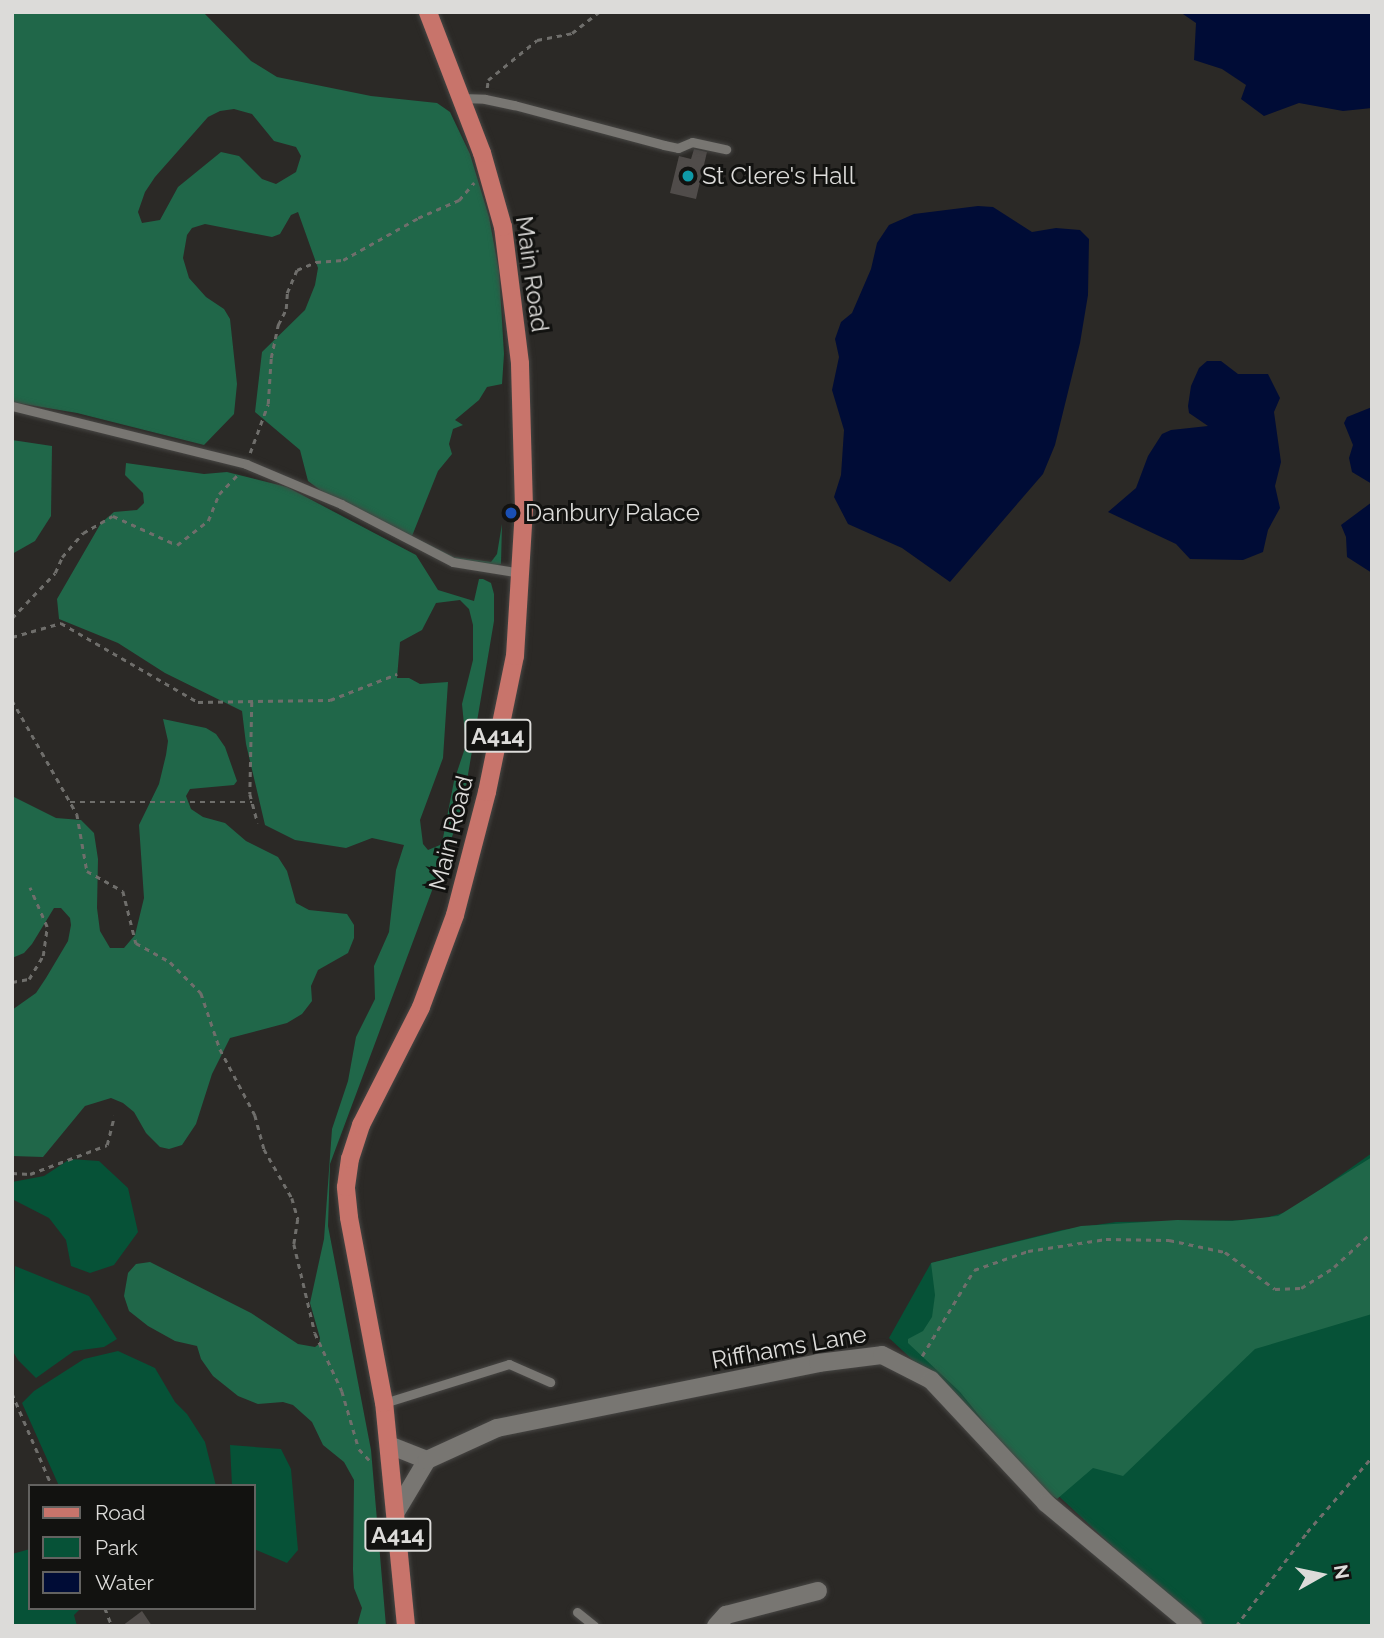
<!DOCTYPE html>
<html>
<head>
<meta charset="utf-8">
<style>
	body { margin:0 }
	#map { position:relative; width:1384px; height:1638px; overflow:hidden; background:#2b2926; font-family:Raleway,sans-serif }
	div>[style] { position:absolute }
	.green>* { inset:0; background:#065237 }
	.forest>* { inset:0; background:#206749 }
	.water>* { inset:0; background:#000c36 }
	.building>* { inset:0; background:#504c4a }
	.path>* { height:2.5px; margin-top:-1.25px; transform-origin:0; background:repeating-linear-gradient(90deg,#6f6e6b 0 5px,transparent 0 10px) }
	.roads { filter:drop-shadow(0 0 2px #474644) drop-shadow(0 0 2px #474644) }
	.service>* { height:9px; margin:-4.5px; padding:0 4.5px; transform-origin:4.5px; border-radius:4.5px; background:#787672 }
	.minor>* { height:18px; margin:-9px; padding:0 9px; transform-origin:9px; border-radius:9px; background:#787672 }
	.primary>* { height:18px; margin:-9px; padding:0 9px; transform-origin:9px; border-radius:9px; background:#c8746b }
	.dots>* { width:19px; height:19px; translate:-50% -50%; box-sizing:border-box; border:4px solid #121210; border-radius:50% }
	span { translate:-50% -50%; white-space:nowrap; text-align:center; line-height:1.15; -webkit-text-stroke:6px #121210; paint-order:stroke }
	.shield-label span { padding:2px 5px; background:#121210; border:2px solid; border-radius:5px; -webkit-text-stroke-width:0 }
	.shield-label { font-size:23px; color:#dcdbd9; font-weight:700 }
	.poi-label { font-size:24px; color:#dcdbd9 }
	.left { translate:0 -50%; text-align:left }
	.street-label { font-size:24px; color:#dcdbd9 }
	.frame { position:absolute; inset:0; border:14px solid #dcdbd9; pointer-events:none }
	.legend { position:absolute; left:28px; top:1484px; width:228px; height:126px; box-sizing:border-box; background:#121210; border:2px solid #636260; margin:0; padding:9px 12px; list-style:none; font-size:21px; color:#dcdbd9 }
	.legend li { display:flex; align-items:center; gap:14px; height:35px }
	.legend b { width:35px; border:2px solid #636260 }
	.north { position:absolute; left:1286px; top:1540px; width:70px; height:70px; -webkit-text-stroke:5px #121210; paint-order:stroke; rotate:81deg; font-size:19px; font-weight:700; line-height:28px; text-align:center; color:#dcdbd9 }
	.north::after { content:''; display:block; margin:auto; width:24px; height:32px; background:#dcdbd9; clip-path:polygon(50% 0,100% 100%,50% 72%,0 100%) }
</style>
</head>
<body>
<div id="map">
	<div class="green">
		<div style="clip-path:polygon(1372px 1153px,1372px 1626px,1198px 1626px,889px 1338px,931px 1263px,1062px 1230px,1116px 1222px,1258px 1220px,1290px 1211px)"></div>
		<div style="clip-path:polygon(70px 1159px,99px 1161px,128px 1188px,138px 1232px,114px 1265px,90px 1273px,71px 1266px,66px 1240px,49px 1218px,12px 1199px,12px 1182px,44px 1176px)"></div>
		<div style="clip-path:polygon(15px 1266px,89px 1296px,117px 1339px,104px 1347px,74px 1351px,36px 1378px,18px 1360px,12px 1350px)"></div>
		<div style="clip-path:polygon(118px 1351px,155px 1368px,175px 1402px,187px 1414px,205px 1442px,216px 1486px,59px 1486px,22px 1403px,34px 1391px,84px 1359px)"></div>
		<div style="clip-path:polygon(230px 1445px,281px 1449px,291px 1469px,298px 1550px,287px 1563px,254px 1549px,254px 1486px,232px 1486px)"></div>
		<div style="clip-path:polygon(30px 1549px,30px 1608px,81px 1608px,74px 1615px,77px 1626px,12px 1626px,12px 1554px)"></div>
	</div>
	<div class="forest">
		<div style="clip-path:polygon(evenodd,12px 12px,203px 12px,251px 61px,277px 77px,371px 96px,437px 103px,450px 112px,470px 154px,489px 217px,499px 271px,504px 354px,502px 384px,487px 387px,479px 400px,455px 420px,463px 425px,453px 429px,449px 444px,452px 454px,438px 471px,412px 536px,454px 557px,491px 562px,497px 554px,502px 524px,501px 564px,492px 567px,452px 560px,405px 538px,320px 490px,308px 481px,300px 450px,255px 412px,262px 352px,305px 310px,315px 285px,318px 268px,298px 212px,291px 215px,280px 234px,272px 237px,205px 224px,192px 228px,187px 235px,183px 258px,189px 278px,206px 297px,224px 309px,230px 319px,237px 384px,234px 414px,204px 445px,77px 413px,12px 402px,12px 12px,234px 109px,252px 114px,274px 141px,296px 147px,301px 156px,296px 172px,276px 184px,262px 179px,239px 156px,221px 152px,178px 187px,160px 220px,142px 223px,138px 212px,145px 192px,155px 177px,208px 117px,220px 111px,234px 109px)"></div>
		<div style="clip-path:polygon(12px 440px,52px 446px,51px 516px,35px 541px,12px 554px)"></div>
		<div style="clip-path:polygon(evenodd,126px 463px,204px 474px,227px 472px,287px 487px,416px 555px,438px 590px,474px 601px,479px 579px,483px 579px,491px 583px,494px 594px,494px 621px,462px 810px,330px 1164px,328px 1226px,371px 1450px,386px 1626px,357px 1626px,362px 1608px,354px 1588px,353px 1570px,354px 1480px,344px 1462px,323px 1445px,312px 1422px,293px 1405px,283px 1402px,258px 1404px,238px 1396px,213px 1376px,201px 1359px,197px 1346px,175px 1341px,148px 1326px,129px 1311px,124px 1296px,128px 1273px,136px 1264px,150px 1262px,251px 1313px,298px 1344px,315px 1347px,319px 1344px,320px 1338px,310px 1303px,324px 1239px,332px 1129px,348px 1081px,356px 1037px,375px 999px,374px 966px,389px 932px,396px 870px,404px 845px,372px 838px,346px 848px,295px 840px,265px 825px,246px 744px,242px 711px,165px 673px,118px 643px,59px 619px,57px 599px,101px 523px,114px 512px,137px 510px,144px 503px,143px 493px,125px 475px,126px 463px,460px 600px,469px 609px,473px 625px,473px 660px,462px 704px,466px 745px,454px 781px,443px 838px,440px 845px,428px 850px,423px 844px,420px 820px,443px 758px,448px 682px,420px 684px,409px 678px,397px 678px,400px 642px,422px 630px,436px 603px,460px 600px)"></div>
		<div style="clip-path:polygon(163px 719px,206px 728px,216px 734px,225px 747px,237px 781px,234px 785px,190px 789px,186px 796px,191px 809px,203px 817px,225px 823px,246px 841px,278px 857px,287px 871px,296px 903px,309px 910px,347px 914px,354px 925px,354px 938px,348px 953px,318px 970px,311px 986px,312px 1001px,302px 1014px,287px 1023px,230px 1038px,212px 1074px,196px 1124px,182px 1145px,169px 1149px,160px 1147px,146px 1133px,134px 1112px,123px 1103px,111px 1098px,85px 1106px,43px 1157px,12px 1156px,12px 1010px,36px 993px,46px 978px,68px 941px,71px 925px,70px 918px,61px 908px,54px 908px,32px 944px,24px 953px,12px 958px,12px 796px,56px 818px,81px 820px,94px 833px,98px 859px,97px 908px,100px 931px,110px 948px,124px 948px,135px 935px,144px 898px,139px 825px,159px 784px,166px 755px,168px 741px)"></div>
		<div style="clip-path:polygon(1372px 1157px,1372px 1314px,1255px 1349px,1123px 1476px,1093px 1468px,1057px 1499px,1034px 1484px,960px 1392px,908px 1343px,908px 1339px,923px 1331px,932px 1317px,935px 1295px,931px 1263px,1081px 1226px,1177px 1220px,1232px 1221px,1278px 1216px)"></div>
	</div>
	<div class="water">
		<div style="clip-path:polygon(1180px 12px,1372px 12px,1372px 108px,1343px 111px,1299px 103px,1264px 116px,1241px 99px,1246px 85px,1222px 69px,1194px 60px,1196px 23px)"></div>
		<div style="clip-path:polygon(978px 206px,993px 207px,1032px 232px,1056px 228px,1080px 230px,1089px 239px,1088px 295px,1080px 343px,1055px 445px,1043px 474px,950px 582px,902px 548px,848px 524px,834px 497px,841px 475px,844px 430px,832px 390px,839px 357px,835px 339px,841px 322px,852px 313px,871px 269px,877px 243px,889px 225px,914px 214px)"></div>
		<div style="clip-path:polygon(1207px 361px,1221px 361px,1238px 374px,1268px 374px,1280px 398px,1274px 412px,1281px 462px,1275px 486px,1280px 508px,1268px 530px,1263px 552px,1243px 560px,1190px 559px,1176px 544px,1108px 512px,1136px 488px,1148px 456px,1162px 434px,1171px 430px,1208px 426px,1189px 413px,1188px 406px,1191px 386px,1199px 368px)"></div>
		<div style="clip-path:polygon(1372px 407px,1372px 484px,1352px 472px,1349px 458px,1353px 445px,1344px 423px,1347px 417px)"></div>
		<div style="clip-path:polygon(1372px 502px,1372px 573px,1347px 557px,1346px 537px,1341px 525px)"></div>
	</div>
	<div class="building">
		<div style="clip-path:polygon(694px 149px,707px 152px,696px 199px,670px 193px,679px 156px,691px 159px)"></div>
		<div style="clip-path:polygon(142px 1611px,152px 1626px,122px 1626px)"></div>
	</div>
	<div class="path">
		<div style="left:487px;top:88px;width:8px;rotate:-83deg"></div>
		<div style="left:488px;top:80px;width:63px;rotate:-39.2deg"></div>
		<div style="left:537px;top:40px;width:36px;rotate:-11deg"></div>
		<div style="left:572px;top:33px;width:34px;rotate:-38deg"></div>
		<div style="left:250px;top:453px;width:52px;rotate:-69.8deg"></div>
		<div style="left:268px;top:404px;width:46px;rotate:-86.3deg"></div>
		<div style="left:271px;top:358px;width:34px;rotate:-78deg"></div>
		<div style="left:278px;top:325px;width:18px;rotate:-63deg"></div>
		<div style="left:286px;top:309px;width:16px;rotate:-86deg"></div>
		<div style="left:287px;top:293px;width:25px;rotate:-67deg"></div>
		<div style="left:297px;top:270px;width:21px;rotate:-23deg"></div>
		<div style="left:316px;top:262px;width:27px;rotate:-4deg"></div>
		<div style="left:343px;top:260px;width:86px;rotate:-29.2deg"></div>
		<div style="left:418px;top:218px;width:45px;rotate:-23.7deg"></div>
		<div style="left:459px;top:200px;width:23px;rotate:-49deg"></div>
		<div style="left:12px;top:618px;width:62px;rotate:-46.3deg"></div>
		<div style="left:55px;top:573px;width:17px;rotate:-66deg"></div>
		<div style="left:62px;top:557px;width:32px;rotate:-49deg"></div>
		<div style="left:83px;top:533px;width:34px;rotate:-30deg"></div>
		<div style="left:113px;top:516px;width:70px;rotate:24.4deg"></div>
		<div style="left:177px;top:545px;width:39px;rotate:-38deg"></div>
		<div style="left:208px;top:521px;width:29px;rotate:-68deg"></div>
		<div style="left:219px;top:494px;width:28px;rotate:-46deg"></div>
		<div style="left:12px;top:637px;width:51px;rotate:-15.9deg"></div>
		<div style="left:61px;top:623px;width:158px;rotate:30deg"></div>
		<div style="left:198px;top:702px;width:132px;rotate:-0.9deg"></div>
		<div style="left:330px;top:700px;width:72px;rotate:-21.2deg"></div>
		<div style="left:12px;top:700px;width:131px;rotate:60.3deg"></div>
		<div style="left:77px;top:814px;width:58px;rotate:80deg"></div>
		<div style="left:87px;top:871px;width:41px;rotate:29.1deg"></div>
		<div style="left:123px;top:891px;width:54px;rotate:76deg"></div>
		<div style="left:136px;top:943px;width:39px;rotate:29deg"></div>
		<div style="left:170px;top:962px;width:44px;rotate:45deg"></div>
		<div style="left:201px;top:993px;width:59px;rotate:71.3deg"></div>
		<div style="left:220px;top:1049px;width:75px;rotate:62.1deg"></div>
		<div style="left:255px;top:1115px;width:35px;rotate:75deg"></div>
		<div style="left:264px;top:1149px;width:56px;rotate:60.3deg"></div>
		<div style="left:292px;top:1198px;width:22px;rotate:74deg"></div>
		<div style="left:298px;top:1219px;width:25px;rotate:99deg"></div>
		<div style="left:294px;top:1244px;width:91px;rotate:76.7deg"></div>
		<div style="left:315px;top:1333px;width:64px;rotate:65deg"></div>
		<div style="left:342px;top:1391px;width:60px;rotate:73.7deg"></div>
		<div style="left:359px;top:1449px;width:19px;rotate:47deg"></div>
		<div style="left:252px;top:702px;width:92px;rotate:91.2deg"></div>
		<div style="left:250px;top:794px;width:30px;rotate:75deg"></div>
		<div style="left:70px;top:802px;width:182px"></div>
		<div style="left:12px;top:982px;width:17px;rotate:-10deg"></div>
		<div style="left:29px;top:979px;width:27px;rotate:-59deg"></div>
		<div style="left:43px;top:956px;width:29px;rotate:-82deg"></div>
		<div style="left:47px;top:927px;width:43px;rotate:-113.6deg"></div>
		<div style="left:12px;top:1173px;width:18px;rotate:3deg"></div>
		<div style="left:30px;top:1174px;width:82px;rotate:-20.6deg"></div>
		<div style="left:107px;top:1145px;width:30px;rotate:-76deg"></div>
		<div style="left:922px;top:1356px;width:100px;rotate:-58.8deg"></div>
		<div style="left:974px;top:1270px;width:57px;rotate:-19.4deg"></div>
		<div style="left:1028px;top:1251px;width:79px;rotate:-8.7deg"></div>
		<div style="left:1106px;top:1239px;width:63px;rotate:0.9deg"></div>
		<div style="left:1169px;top:1240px;width:57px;rotate:12.1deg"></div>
		<div style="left:1225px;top:1252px;width:62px;rotate:36.5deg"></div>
		<div style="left:1275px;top:1289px;width:26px;rotate:-2deg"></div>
		<div style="left:1301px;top:1288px;width:39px;rotate:-32deg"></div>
		<div style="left:1334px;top:1267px;width:52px;rotate:-42.6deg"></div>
		<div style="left:12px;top:1393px;width:101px;rotate:66.7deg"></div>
		<div style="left:105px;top:1608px;width:19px;rotate:69deg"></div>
		<div style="left:1236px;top:1626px;width:118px;rotate:-52.9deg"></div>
		<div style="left:1307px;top:1532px;width:99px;rotate:-49.1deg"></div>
	</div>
	<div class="roads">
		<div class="service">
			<div style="left:461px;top:98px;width:24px;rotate:2deg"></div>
			<div style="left:485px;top:99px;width:30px;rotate:12deg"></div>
			<div style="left:514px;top:105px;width:155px;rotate:14.9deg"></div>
			<div style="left:664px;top:145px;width:14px;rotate:12deg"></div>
			<div style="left:678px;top:148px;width:15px;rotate:-23deg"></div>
			<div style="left:692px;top:142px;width:35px;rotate:12deg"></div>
			<div style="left:12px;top:406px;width:241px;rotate:13.9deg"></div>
			<div style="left:246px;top:464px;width:103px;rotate:22.8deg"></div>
			<div style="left:341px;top:504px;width:126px;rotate:27.4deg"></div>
			<div style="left:453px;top:562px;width:69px;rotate:9.2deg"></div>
			<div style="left:384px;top:1403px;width:131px;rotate:-17.3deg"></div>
			<div style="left:509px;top:1364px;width:45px;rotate:23.7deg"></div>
			<div style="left:577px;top:1612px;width:22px;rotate:39deg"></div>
		</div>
		<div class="minor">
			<div style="left:389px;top:1445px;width:41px;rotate:21.5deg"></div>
			<div style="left:396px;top:1512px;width:61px;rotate:-59.2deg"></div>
			<div style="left:427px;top:1460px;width:77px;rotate:-24.6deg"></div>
			<div style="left:497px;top:1428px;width:328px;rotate:-11.4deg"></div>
			<div style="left:818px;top:1363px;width:64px;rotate:-7.1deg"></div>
			<div style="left:882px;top:1355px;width:55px;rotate:27deg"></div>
			<div style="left:931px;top:1380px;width:168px;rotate:46.9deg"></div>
			<div style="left:1046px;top:1503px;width:192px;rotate:39.9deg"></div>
			<div style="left:716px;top:1626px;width:15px;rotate:-48deg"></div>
			<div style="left:726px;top:1615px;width:95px;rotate:-14.6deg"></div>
		</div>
		<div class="primary">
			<div style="left:406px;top:1626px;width:224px;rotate:-95.6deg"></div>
			<div style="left:384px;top:1403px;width:189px;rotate:-100.7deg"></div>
			<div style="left:349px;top:1217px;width:30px;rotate:-96deg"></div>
			<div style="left:346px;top:1187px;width:28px;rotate:-82deg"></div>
			<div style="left:350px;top:1159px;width:36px;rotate:-72deg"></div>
			<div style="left:361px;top:1125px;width:132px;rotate:-63deg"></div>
			<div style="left:421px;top:1007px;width:98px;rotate:-69.7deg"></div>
			<div style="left:455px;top:915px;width:127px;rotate:-75.4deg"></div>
			<div style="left:487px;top:792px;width:139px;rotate:-78.4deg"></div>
			<div style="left:515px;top:656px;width:148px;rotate:-86.5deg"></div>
			<div style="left:524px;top:508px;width:145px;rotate:-91.6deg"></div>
			<div style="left:520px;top:363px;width:137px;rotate:-97.1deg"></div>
			<div style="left:503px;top:227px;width:77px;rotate:-105.8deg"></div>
			<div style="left:482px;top:153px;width:151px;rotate:-111deg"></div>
		</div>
	</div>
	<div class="dots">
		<div style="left:688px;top:176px;background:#0f9aa8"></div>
		<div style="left:511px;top:513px;background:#1a4fb4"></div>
	</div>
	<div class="shield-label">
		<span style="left:498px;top:736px">A414</span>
		<span style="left:398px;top:1535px">A414</span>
	</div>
	<div class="poi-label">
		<span class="left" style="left:702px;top:176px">St Clere's Hall</span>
		<span class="left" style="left:525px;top:513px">Danbury Palace</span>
	</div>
	<div class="street-label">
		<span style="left:532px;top:274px;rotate:82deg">Main Road</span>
		<span style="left:451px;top:833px;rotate:-76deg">Main Road</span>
		<span style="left:789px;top:1347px;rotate:-10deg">Riffhams Lane</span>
	</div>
	<div class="frame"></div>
	<ul class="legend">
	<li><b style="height:9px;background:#c8746b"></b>Road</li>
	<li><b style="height:19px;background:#065237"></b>Park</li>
	<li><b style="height:19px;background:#000c36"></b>Water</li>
	</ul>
	<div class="north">N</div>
</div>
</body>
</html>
